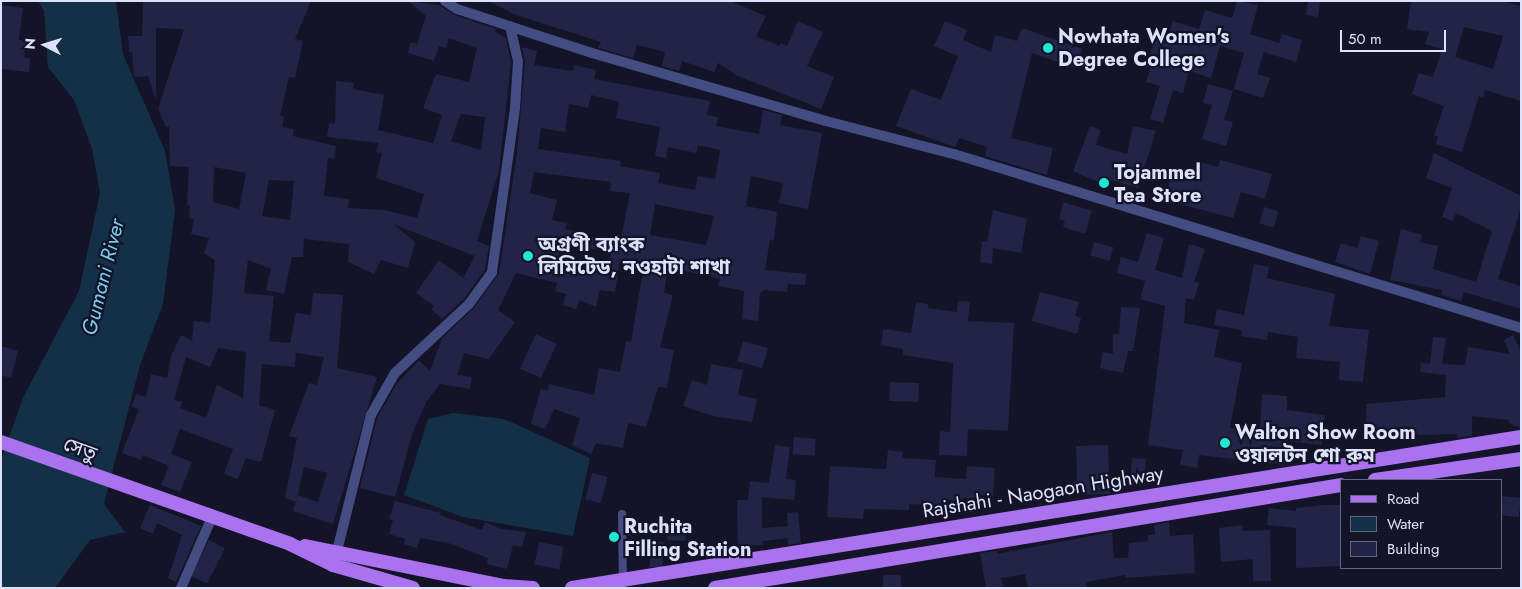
<!DOCTYPE html>
<html>
<head>
<meta charset="utf-8">
<style>
	body { margin:0 }
	#map { position:relative; width:1522px; height:589px; overflow:hidden; background:#141429; font-family:Jost,"Noto Sans Bengali",sans-serif }
	div>[style] { position:absolute }
	.water>* { inset:0; background:#133047 }
	.building>* { inset:0; background:#232247; transform-origin:0 0 }
	.service>* { height:8px; margin:-4px; padding:0 4px; transform-origin:4px; border-radius:4px; background:#444d82 }
	.minor>* { height:10px; margin:-5px; padding:0 5px; transform-origin:5px; border-radius:5px; background:#444d82 }
	.tertiary>* { height:10px; margin:-5px; padding:0 5px; transform-origin:5px; border-radius:5px; background:#444d82 }
	.primary>* { height:14px; margin:-7px; padding:0 7px; transform-origin:7px; border-radius:7px; background:#aa72ef }
	.dots>* { width:14px; height:14px; translate:-50% -50%; box-sizing:border-box; border:2px solid #141429; border-radius:50% }
	span { translate:-50% -50%; white-space:nowrap; text-align:center; line-height:1.15; -webkit-text-stroke:4.5px #141429; paint-order:stroke }
	.poi-label { font-size:20px; color:#dfe1fb; font-weight:700 }
	.left { translate:0 -50%; text-align:left }
	.street-label { font-size:20px; color:#dfe1fb }
	.water-label { font-size:21px; color:#78cef0; font-style:italic }
	.frame { position:absolute; inset:0; border:2px solid #dfe1fb; pointer-events:none }
	.legend { position:absolute; left:1340px; top:479px; width:162px; height:90px; box-sizing:border-box; background:#141429; border:1px solid #65667d; margin:0; padding:6px 9px; list-style:none; font-size:15px; color:#dfe1fb }
	.legend li { display:flex; align-items:center; gap:10px; height:25px }
	.legend b { width:25px; border:1px solid #65667d }
	.north { position:absolute; left:20px; top:20px; width:50px; height:50px; -webkit-text-stroke:4px #141429; paint-order:stroke; rotate:275deg; font-size:14px; font-weight:700; line-height:20px; text-align:center; color:#dfe1fb }
	.north::after { content:''; display:block; margin:auto; width:18px; height:22px; background:#dfe1fb; clip-path:polygon(50% 0,100% 100%,50% 72%,0 100%) }
	.scale { position:absolute; left:1340px; top:30px; width:106px; height:22px; box-sizing:border-box; border:2px solid #dfe1fb; border-top:0; padding-left:6px; font-size:15px; line-height:18px; white-space:nowrap; color:#dfe1fb; -webkit-text-stroke:4px #141429; paint-order:stroke }
</style>
</head>
<body>
<div id="map">
	<div class="water">
		<div style="clip-path:polygon(38px 1px,116px 1px,123px 54px,165px 151px,175px 210px,163px 304px,140px 365px,104px 504px,125px 532px,90px 540px,55px 588px,1px 588px,1px 460px,23px 398px,79px 291px,100px 193px,92px 148px,74px 100px,48px 67px,44px 11px)"></div>
		<div style="clip-path:polygon(453px 413px,504px 419px,590px 458px,573px 536px,463px 517px,404px 495px,428px 419px)"></div>
	</div>
	<div class="building">
		<div style="clip-path:polygon(evenodd,143px 1px,311px 1px,295px 39px,303px 41px,295px 78px,289px 77px,280px 116px,284px 116px,282px 127px,294px 129px,293px 136px,336px 146px,334px 159px,328px 158px,324px 196px,349px 199px,348px 208px,384px 210px,417px 218px,424px 194px,376px 178px,382px 153px,376px 152px,379px 143px,327px 137px,329px 123px,335px 124px,336px 81px,354px 83px,353px 89px,384px 95px,378px 130px,433px 143px,442px 115px,423px 108px,436px 74px,469px 82px,477px 48px,449px 38px,446px 48px,439px 46px,434px 61px,408px 53px,411px 42px,417px 44px,426px 16px,408px 1px,439px 5px,455px 15px,496px 29px,495px 32px,506px 38px,511px 62px,499px 171px,477px 241px,489px 246px,485px 269px,464px 299px,442px 319px,431px 309px,434px 306px,416px 293px,439px 260px,463px 278px,475px 256px,393px 224px,415px 242px,408px 268px,381px 260px,374px 274px,348px 262px,349px 244px,304px 239px,303px 257px,292px 257px,284px 294px,266px 290px,271px 269px,248px 260px,244px 293px,274px 296px,269px 341px,290px 343px,296px 313px,311px 315px,313px 293px,343px 295px,337px 368px,377px 377px,333px 524px,293px 511px,298px 495px,318px 502px,327px 473px,304px 467px,296px 502px,285px 498px,297px 438px,289px 436px,309px 383px,317px 385px,324px 357px,296px 353px,295px 367px,262px 364px,259px 405px,275px 410px,261px 462px,246px 458px,238px 479px,224px 474px,233px 449px,180px 429px,171px 454px,192px 462px,180px 492px,161px 485px,169px 466px,143px 455px,141px 460px,122px 453px,139px 409px,132px 407px,136px 394px,146px 397px,151px 374px,167px 378px,171px 356px,181px 335px,192px 341px,194px 321px,210px 323px,215px 260px,204px 253px,209px 238px,191px 234px,194px 219px,189px 218px,190px 206px,187px 205px,189px 167px,170px 166px,169px 126px,166px 127px,158px 109px,184px 29px,156px 28px,156px 100px,148px 76px,134px 77px,132px 52px,129px 52px,128px 36px,142px 36px,143px 1px,461px 114px,485px 117px,481px 150px,451px 141px,461px 114px,143px 1px,214px 167px,246px 173px,239px 209px,213px 202px,214px 167px,143px 1px,269px 180px,294px 181px,290px 220px,262px 216px,269px 180px,143px 1px,218px 348px,246px 352px,243px 398px,217px 385px,206px 418px,180px 408px,182px 402px,174px 400px,186px 357px,210px 367px,218px 348px)"></div>
		<div style="clip-path:polygon(488px 1px,730px 1px,766px 16px,756px 36px,779px 46px,781px 43px,787px 46px,798px 21px,823px 32px,807px 66px,834px 77px,821px 109px,738px 76px,718px 63px,714px 72px,682px 61px,679px 71px,662px 66px,665px 52px,637px 45px,633px 58px,598px 48px,601px 42px,516px 15px)"></div>
		<div style="clip-path:polygon(1237px 1px,1258px 5px,1250px 34px,1279px 43px,1282px 34px,1302px 40px,1296px 62px,1264px 52px,1257px 74px,1270px 78px,1263px 98px,1234px 89px,1244px 53px,1220px 46px,1211px 78px,1189px 71px,1183px 93px,1173px 90px,1163px 123px,1150px 119px,1160px 86px,1146px 82px,1153px 59px,1149px 57px,1154px 40px,1166px 44px,1173px 21px,1199px 29px,1205px 10px,1232px 18px)"></div>
		<div style="clip-path:polygon(1308px 1px,1320px 1px,1318px 17px,1306px 15px)"></div>
		<div style="clip-path:polygon(evenodd,1411px 1px,1502px 1px,1521px 6px,1521px 101px,1485px 90px,1483px 98px,1479px 96px,1462px 152px,1436px 144px,1438px 137px,1434px 135px,1444px 106px,1412px 94px,1419px 73px,1433px 77px,1442px 49px,1425px 44px,1429px 32px,1407px 29px,1411px 1px,1464px 27px,1503px 36px,1493px 69px,1455px 57px,1464px 27px)"></div>
		<div style="clip-path:polygon(1px 5px,23px 8px,19px 40px,26px 41px,24px 58px,30px 58px,29px 72px,1px 69px)"></div>
		<div style="clip-path:polygon(945px 21px,967px 30px,963px 40px,991px 52px,995px 35px,1017px 41px,1022px 28px,1082px 49px,1075px 68px,1032px 53px,1011px 138px,1053px 148px,1047px 175px,985px 156px,987px 147px,959px 138px,955px 147px,896px 126px,911px 89px,941px 100px,958px 56px,934px 46px)"></div>
		<div style="clip-path:polygon(evenodd,522px 47px,537px 51px,534px 65px,573px 71px,574px 65px,596px 70px,594px 79px,710px 101px,707px 115px,718px 117px,716px 126px,759px 134px,763px 110px,782px 115px,780px 125px,822px 133px,808px 209px,779px 203px,783px 183px,751px 176px,746px 206px,777px 212px,774px 240px,770px 240px,765px 270px,806px 274px,805px 285px,788px 284px,787px 292px,764px 290px,760px 294px,758px 321px,742px 319px,744px 291px,718px 286px,720px 279px,668px 267px,664px 293px,673px 295px,660px 347px,674px 350px,667px 388px,658px 387px,646px 427px,628px 423px,623px 448px,596px 443px,591px 454px,572px 445px,580px 418px,554px 409px,545px 429px,531px 424px,535px 409px,541px 389px,548px 390px,549px 384px,594px 395px,599px 368px,620px 372px,626px 341px,631px 342px,644px 265px,620px 261px,615px 292px,600px 290px,596px 307px,580px 300px,576px 309px,563px 305px,566px 294px,555px 291px,557px 283px,516px 273px,498px 310px,515px 322px,489px 359px,464px 353px,457px 375px,472px 377px,470px 389px,440px 384px,427px 401px,413px 431px,395px 497px,360px 488px,377px 418px,396px 385px,419px 360px,430px 371px,442px 338px,474px 308px,499px 273px,517px 154px,525px 61px,522px 47px,591px 95px,619px 102px,616px 118px,660px 127px,655px 156px,666px 158px,668px 147px,696px 153px,698px 145px,720px 150px,715px 179px,698px 176px,695px 190px,658px 183px,660px 173px,620px 166px,621px 161px,538px 149px,541px 128px,565px 132px,569px 104px,588px 108px,591px 95px,522px 47px,534px 172px,611px 182px,610px 191px,630px 193px,620px 244px,592px 237px,589px 248px,611px 253px,607px 275px,556px 263px,562px 241px,587px 246px,590px 234px,565px 229px,567px 223px,552px 220px,557px 200px,530px 193px,534px 172px,522px 47px,655px 204px,714px 216px,706px 245px,650px 235px,655px 204px)"></div>
		<div style="clip-path:polygon(1208px 84px,1233px 91px,1224px 120px,1233px 122px,1226px 146px,1202px 139px,1212px 105px,1203px 103px)"></div>
		<div style="clip-path:polygon(1090px 126px,1101px 130px,1096px 145px,1127px 154px,1133px 126px,1156px 131px,1138px 188px,1111px 180px,1109px 187px,1073px 171px)"></div>
		<div style="clip-path:polygon(1434px 153px,1521px 196px,1521px 208px,1498px 279px,1521px 286px,1521px 309px,1464px 292px,1461px 301px,1441px 295px,1442px 290px,1390px 280px,1401px 229px,1422px 235px,1420px 242px,1438px 246px,1433px 269px,1476px 282px,1492px 231px,1456px 213px,1453px 221px,1442px 217px,1452px 188px,1426px 178px)"></div>
		<div style="clip-path:polygon(1220px 160px,1272px 174px,1265px 199px,1241px 192px,1233px 218px,1164px 200px,1173px 172px,1192px 178px,1197px 161px,1218px 167px)"></div>
		<div style="clip-path:polygon(1063px 202px,1092px 211px,1085px 234px,1063px 227px,1065px 221px,1059px 219px)"></div>
		<div style="left:1264px;top:207px;width:15px;height:17px;rotate:16deg"></div>
		<div style="clip-path:polygon(993px 210px,1027px 219px,1021px 253px,993px 248px,992px 264px,980px 262px,982px 241px,987px 242px)"></div>
		<div style="clip-path:polygon(1147px 233px,1164px 238px,1155px 270px,1182px 278px,1189px 244px,1205px 249px,1194px 282px,1199px 283px,1194px 300px,1186px 298px,1184px 323px,1219px 330px,1214px 357px,1242px 363px,1230px 428px,1260px 432px,1262px 394px,1287px 396px,1287px 410px,1325px 415px,1321px 445px,1285px 441px,1284px 465px,1199px 455px,1197px 468px,1180px 465px,1183px 450px,1148px 445px,1165px 306px,1140px 299px,1145px 281px,1117px 273px,1121px 257px,1138px 262px)"></div>
		<div style="clip-path:polygon(1361px 236px,1379px 241px,1370px 274px,1335px 262px,1341px 243px,1357px 248px)"></div>
		<div style="left:1094px;top:242px;width:20px;height:14px;rotate:15deg"></div>
		<div style="clip-path:polygon(1254px 264px,1269px 267px,1267px 278px,1335px 294px,1329px 326px,1369px 330px,1363px 382px,1339px 380px,1340px 362px,1296px 358px,1298px 337px,1268px 332px,1267px 340px,1241px 336px,1242px 330px,1214px 325px,1217px 309px,1244px 315px)"></div>
		<div style="clip-path:polygon(1040px 292px,1079px 302px,1075px 316px,1081px 318px,1077px 334px,1032px 321px)"></div>
		<div style="clip-path:polygon(958px 301px,970px 302px,968px 321px,1014px 323px,1008px 431px,968px 429px,967px 456px,939px 455px,940px 431px,950px 432px,953px 363px,903px 355px,903px 349px,881px 345px,883px 329px,911px 333px,916px 302px,928px 304px,928px 308px,957px 312px)"></div>
		<div style="clip-path:polygon(1121px 307px,1140px 308px,1133px 351px,1128px 351px,1123px 373px,1100px 368px,1103px 352px,1113px 354px,1113px 334px,1119px 334px)"></div>
		<div style="left:536px;top:334px;width:23px;height:38px;rotate:25deg"></div>
		<div style="clip-path:polygon(1513px 335px,1521px 352px,1521px 428px,1508px 423px,1509px 420px,1472px 416px,1472px 436px,1457px 438px,1457px 434px,1417px 435px,1367px 441px,1366px 404px,1445px 397px,1446px 375px,1420px 372px,1421px 363px,1430px 364px,1433px 337px,1446px 338px,1442px 364px,1465px 365px,1468px 347px,1510px 354px,1504px 340px)"></div>
		<div style="left:743px;top:341px;width:26px;height:21px;rotate:16deg"></div>
		<div style="clip-path:polygon(1px 346px,18px 351px,11px 378px,1px 375px)"></div>
		<div style="clip-path:polygon(711px 364px,743px 370px,738px 395px,757px 399px,752px 422px,713px 416px,683px 406px,692px 380px,707px 385px)"></div>
		<div style="left:890px;top:382px;width:29px;height:19px;rotate:2deg"></div>
		<div style="left:794px;top:437px;width:22px;height:17px;rotate:5deg"></div>
		<div style="clip-path:polygon(775px 445px,790px 447px,786px 479px,796px 480px,794px 500px,762px 497px,762px 528px,788px 526px,787px 513px,798px 512px,801px 543px,788px 545px,788px 538px,763px 541px,763px 545px,738px 545px,737px 500px,748px 500px,750px 481px,769px 483px)"></div>
		<div style="left:1108px;top:445px;width:49px;height:32px;rotate:88deg"></div>
		<div style="clip-path:polygon(888px 450px,903px 452px,902px 458px,936px 460px,935px 477px,966px 479px,967px 466px,995px 468px,993px 496px,975px 494px,974px 498px,963px 498px,963px 501px,942px 500px,941px 506px,909px 504px,909px 510px,864px 509px,863px 519px,827px 517px,830px 466px,886px 469px)"></div>
		<div style="left:1132px;top:458px;width:14px;height:27px;rotate:4deg"></div>
		<div style="left:592px;top:473px;width:16px;height:27px;rotate:14deg"></div>
		<div style="left:1501px;top:496px;width:20px;height:19px;rotate:6deg"></div>
		<div style="clip-path:polygon(395px 501px,441px 513px,440px 515px,482px 530px,485px 522px,501px 529px,526px 532px,522px 547px,513px 545px,507px 569px,487px 564px,488px 558px,448px 543px,420px 538px,417px 548px,404px 544px,405px 539px,389px 534px,393px 520px,389px 519px)"></div>
		<div style="clip-path:polygon(150px 505px,201px 526px,176px 582px,168px 578px,182px 535px,157px 523px,153px 534px,140px 528px)"></div>
		<div style="clip-path:polygon(1325px 505px,1341px 505px,1341px 566px,1296px 568px,1296px 528px,1267px 525px,1269px 508px,1296px 511px,1296px 508px)"></div>
		<div style="clip-path:polygon(1169px 522px,1170px 536px,1193px 534px,1195px 573px,1125px 578px,1125px 575px,1086px 582px,1087px 588px,1028px 588px,1025px 574px,1001px 578px,1003px 588px,986px 588px,980px 553px,997px 551px,997px 554px,1112px 532px,1114px 558px,1128px 558px,1129px 543px,1148px 541px,1148px 535px,1155px 535px,1154px 525px)"></div>
		<div style="left:668px;top:524px;width:18px;height:16px;rotate:3deg"></div>
		<div style="clip-path:polygon(1242px 525px,1243px 531px,1270px 530px,1271px 581px,1253px 581px,1253px 559px,1221px 562px,1219px 528px)"></div>
		<div style="left:209px;top:540px;width:18px;height:40px;rotate:27deg"></div>
		<div style="left:651px;top:541px;width:13px;height:26px;rotate:4deg"></div>
		<div style="left:539px;top:542px;width:25px;height:23px;rotate:11deg"></div>
		<div style="left:883px;top:575px;width:18px;height:13px"></div>
	</div>
	<div class="service">
		<div style="left:622px;top:514px;width:74px;rotate:89.2deg"></div>
	</div>
	<div class="minor">
		<div style="left:335px;top:559px;width:148px;rotate:-76deg"></div>
		<div style="left:371px;top:415px;width:48px;rotate:-60.3deg"></div>
		<div style="left:395px;top:373px;width:101px;rotate:-43deg"></div>
		<div style="left:469px;top:304px;width:39px;rotate:-54deg"></div>
		<div style="left:492px;top:272px;width:166px;rotate:-82deg"></div>
		<div style="left:515px;top:108px;width:47px;rotate:-86.3deg"></div>
		<div style="left:518px;top:61px;width:36px;rotate:-103deg"></div>
		<div style="left:181px;top:588px;width:77px;rotate:-66.4deg"></div>
	</div>
	<div class="tertiary">
		<div style="left:445px;top:1px;width:14px;rotate:34deg"></div>
		<div style="left:457px;top:9px;width:142px;rotate:18.1deg"></div>
		<div style="left:592px;top:53px;width:244px;rotate:16.2deg"></div>
		<div style="left:826px;top:121px;width:132px;rotate:14.5deg"></div>
		<div style="left:954px;top:154px;width:593px;rotate:17.06deg"></div>
	</div>
	<div class="primary">
		<div style="left:1px;top:442px;width:306px;rotate:19.4deg"></div>
		<div style="left:290px;top:544px;width:48px;rotate:26deg"></div>
		<div style="left:333px;top:565px;width:83px;rotate:16deg"></div>
		<div style="left:1375px;top:480px;width:148px;rotate:-8.2deg"></div>
		<div style="left:305px;top:546px;width:202px;rotate:11.4deg"></div>
		<div style="left:503px;top:586px;width:30px;rotate:4deg"></div>
		<div style="left:572px;top:588px;width:961px;rotate:-9.04deg"></div>
		<div style="left:715px;top:588px;width:634px;rotate:-9.34deg"></div>
	</div>
	<div class="dots">
		<div style="left:1048px;top:48px;background:#20e6d5"></div>
		<div style="left:1104px;top:183px;background:#20e6d5"></div>
		<div style="left:528px;top:256px;background:#20e6d5"></div>
		<div style="left:1225px;top:443px;background:#20e6d5"></div>
		<div style="left:614px;top:537px;background:#20e6d5"></div>
	</div>
	<div class="poi-label">
		<span class="left" style="left:1058px;top:48px">Nowhata Women's<br>Degree College</span>
		<span class="left" style="left:1114px;top:184px">Tojammel<br>Tea Store</span>
		<span class="left" style="left:538px;top:256px">অগ্রণী ব্যাংক<br>লিমিটেড, নওহাটা শাখা</span>
		<span class="left" style="left:1235px;top:444px">Walton Show Room<br>ওয়ালটন শো রুম</span>
		<span class="left" style="left:624px;top:538px">Ruchita<br>Filling Station</span>
	</div>
	<div class="street-label">
		<span style="left:80px;top:449px;rotate:20deg">সেতু</span>
		<span style="left:1043px;top:492px;rotate:-9deg">Rajshahi - Naogaon Highway</span>
	</div>
	<div class="water-label">
		<span style="left:103px;top:277px;rotate:-76deg">Gumani River</span>
	</div>
	<div class="frame"></div>
	<ul class="legend">
	<li><b style="height:6px;background:#aa72ef"></b>Road</li>
	<li><b style="height:14px;background:#133047"></b>Water</li>
	<li><b style="height:14px;background:#232247"></b>Building</li>
	</ul>
	<div class="north">N</div>
	<div class="scale">50 m</div>
</div>
</body>
</html>
